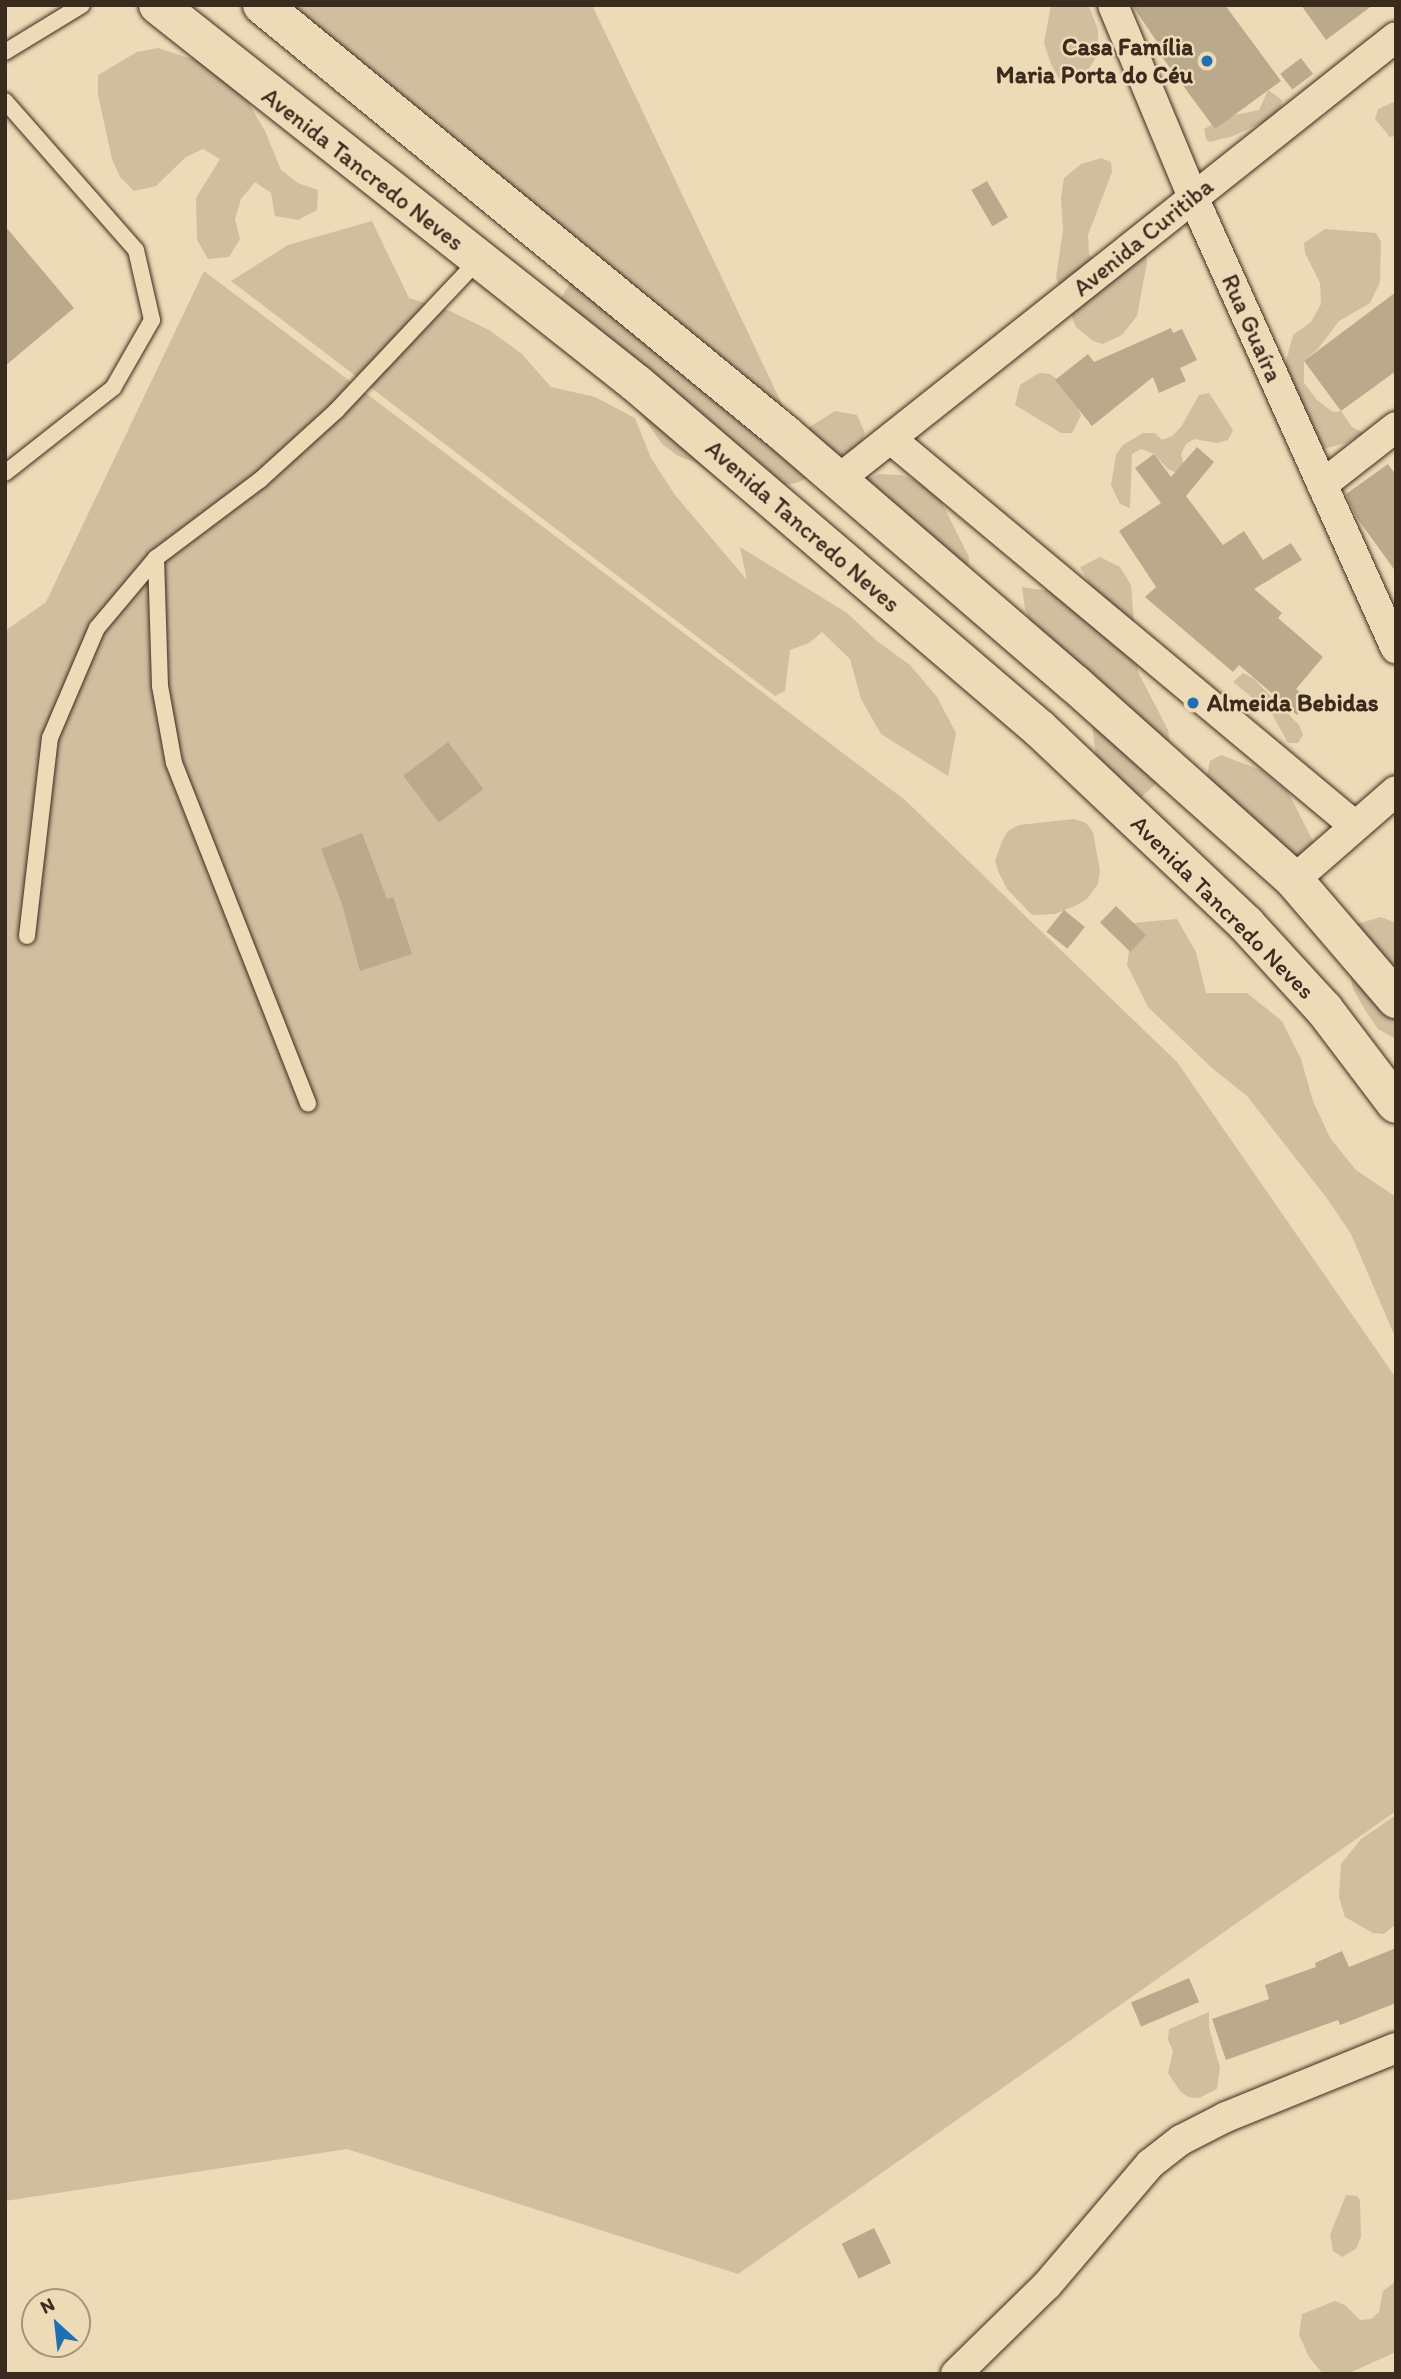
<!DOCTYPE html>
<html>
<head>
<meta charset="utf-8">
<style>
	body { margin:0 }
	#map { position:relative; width:1401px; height:2379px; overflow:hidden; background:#eddab7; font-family:Itim,sans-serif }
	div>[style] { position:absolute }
	.green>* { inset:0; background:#d0be9e }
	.building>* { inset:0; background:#bba98c; transform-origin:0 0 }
	.roads { filter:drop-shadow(0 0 2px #3b2a1e) drop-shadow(0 0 2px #3b2a1e) }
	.lane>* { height:16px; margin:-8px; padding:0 8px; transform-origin:8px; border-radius:8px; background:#eddab7 }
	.street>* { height:30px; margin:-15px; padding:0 15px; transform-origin:15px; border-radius:15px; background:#eddab7 }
	.primary>* { height:38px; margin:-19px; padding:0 19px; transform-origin:19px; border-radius:19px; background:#eddab7 }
	.dots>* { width:19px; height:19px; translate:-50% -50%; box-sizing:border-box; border:4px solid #eddab7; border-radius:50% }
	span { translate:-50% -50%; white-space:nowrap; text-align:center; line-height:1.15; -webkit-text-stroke:5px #eddab7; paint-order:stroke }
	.poi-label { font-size:24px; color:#3b2a1e; font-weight:700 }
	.right { translate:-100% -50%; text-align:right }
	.left { translate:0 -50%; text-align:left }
	.street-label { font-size:24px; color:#3b2a1e }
	.frame { position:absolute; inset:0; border:7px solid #3b2a1e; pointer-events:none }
	.north { position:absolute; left:21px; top:2288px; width:70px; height:70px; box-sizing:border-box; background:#eddab7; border:2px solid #a6947a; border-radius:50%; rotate:333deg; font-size:19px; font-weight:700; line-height:28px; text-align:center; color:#3b2a1e }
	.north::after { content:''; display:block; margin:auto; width:24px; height:32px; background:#1f6fb2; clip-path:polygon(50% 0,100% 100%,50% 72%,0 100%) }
</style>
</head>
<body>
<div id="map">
	<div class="green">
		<div style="clip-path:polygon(275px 5px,592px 5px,791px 423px)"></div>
		<div style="clip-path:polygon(1051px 5px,1089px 7px,1098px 29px,1098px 54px,1085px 75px,1061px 82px,1051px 64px,1044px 43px)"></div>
		<div style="clip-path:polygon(158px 48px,214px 66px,244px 95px,265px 131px,281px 170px,298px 183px,318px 190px,317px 210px,298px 220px,275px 216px,271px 193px,255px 182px,241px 199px,235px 219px,240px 239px,229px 257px,208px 259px,197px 240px,196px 198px,220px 159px,203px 149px,186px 157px,156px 186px,134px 191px,120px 177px,112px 159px,98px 95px,98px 75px,137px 52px)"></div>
		<div style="clip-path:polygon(1268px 90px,1282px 100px,1281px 106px,1272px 118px,1233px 136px,1210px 142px,1206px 139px,1204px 129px,1225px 117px,1259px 110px)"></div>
		<div style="clip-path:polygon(1396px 101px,1396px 136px,1390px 137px,1375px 119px,1378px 109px)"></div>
		<div style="clip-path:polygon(1101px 158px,1111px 162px,1112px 172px,1088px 235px,1089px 255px,1099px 263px,1146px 253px,1147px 263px,1137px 316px,1122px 335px,1103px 344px,1093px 341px,1076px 327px,1056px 277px,1063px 230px,1061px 198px,1064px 178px,1081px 164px)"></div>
		<div style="clip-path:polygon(372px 221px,409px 298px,450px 311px,489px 330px,522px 354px,551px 387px,595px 397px,635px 418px,651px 458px,675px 495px,747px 580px,740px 547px,847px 613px,877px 641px,910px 665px,937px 697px,956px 733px,948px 776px,881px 734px,861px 699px,850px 659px,822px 632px,809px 643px,790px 650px,785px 691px,775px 696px,231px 281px,288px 245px)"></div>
		<div style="clip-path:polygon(1325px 229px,1376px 233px,1381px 242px,1380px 282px,1370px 303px,1339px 321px,1318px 349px,1304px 361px,1304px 383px,1317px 400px,1333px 412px,1341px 411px,1352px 427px,1364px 433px,1346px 443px,1315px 451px,1282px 376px,1293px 335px,1311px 322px,1321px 304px,1320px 283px,1305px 253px,1304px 243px)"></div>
		<div style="clip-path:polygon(204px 271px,905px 800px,1177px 1062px,1396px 1378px,1396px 1811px,738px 2274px,347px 2149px,5px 2201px,5px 631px,46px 602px)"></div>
		<div style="clip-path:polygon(572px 280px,797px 435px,835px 411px,857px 415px,865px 433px,856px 452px,799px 482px,751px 494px,730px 489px,697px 463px,678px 456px,662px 444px,638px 410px,550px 316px)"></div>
		<div style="clip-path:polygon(1039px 373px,1050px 374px,1058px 380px,1076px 405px,1081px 415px,1072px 433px,1061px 433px,1015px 405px,1020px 385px)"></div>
		<div style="clip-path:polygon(1209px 393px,1233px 430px,1228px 440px,1217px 443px,1194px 439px,1186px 444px,1181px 454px,1184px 465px,1181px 475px,1168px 469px,1154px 454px,1141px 449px,1132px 454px,1130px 508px,1120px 504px,1111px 485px,1116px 455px,1123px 445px,1143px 433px,1155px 433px,1162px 440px,1172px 436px,1181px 427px,1199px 395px)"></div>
		<div style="clip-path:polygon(879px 474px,902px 475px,923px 484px,940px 499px,969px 557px,968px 579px,859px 483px)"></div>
		<div style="clip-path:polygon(1100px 557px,1120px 567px,1131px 585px,1138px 672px,1168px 730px,1171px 754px,1164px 776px,1133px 805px,1096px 757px,1091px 715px,1034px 629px,1025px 609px,1022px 587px,1106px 600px,1091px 586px,1080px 567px)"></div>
		<div style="clip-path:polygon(1243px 673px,1253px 678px,1299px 725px,1303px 735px,1298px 743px,1288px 743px,1272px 714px,1233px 682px)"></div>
		<div style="clip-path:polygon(1221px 755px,1261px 770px,1288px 792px,1318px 851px,1307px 866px,1210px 788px,1207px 775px,1210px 761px)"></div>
		<div style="clip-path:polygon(1074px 819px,1086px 823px,1093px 832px,1100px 871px,1098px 884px,1087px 899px,1077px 905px,1055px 914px,1032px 915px,1007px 889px,998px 871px,995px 861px,1002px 841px,1008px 831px,1019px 825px)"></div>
		<div style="clip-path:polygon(1381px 917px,1396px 923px,1396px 1039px,1378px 1029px,1365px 1010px,1353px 989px,1349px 968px,1350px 926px)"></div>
		<div style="clip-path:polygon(1177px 919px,1196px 952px,1206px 993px,1247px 993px,1282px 1021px,1301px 1059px,1313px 1101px,1330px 1138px,1356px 1170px,1396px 1197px,1396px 1339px,1351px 1234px,1326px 1197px,1247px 1096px,1212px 1068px,1148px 1007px,1127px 965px,1133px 923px)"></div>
		<div style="clip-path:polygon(1396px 1815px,1396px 1924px,1384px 1934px,1373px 1933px,1345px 1917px,1339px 1897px,1341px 1864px,1361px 1839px)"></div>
		<div style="clip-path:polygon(1209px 2012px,1209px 2027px,1220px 2068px,1217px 2089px,1199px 2098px,1188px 2097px,1180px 2091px,1168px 2073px,1173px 2051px,1168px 2040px,1169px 2029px)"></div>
		<div style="clip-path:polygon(1346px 2195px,1357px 2196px,1360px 2200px,1361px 2237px,1356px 2249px,1342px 2257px,1333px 2251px,1330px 2235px)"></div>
		<div style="clip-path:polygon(1396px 2281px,1396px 2352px,1347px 2374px,1323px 2374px,1309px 2357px,1299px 2335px,1302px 2314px,1335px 2301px,1345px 2305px,1360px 2320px,1371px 2319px,1379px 2312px,1383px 2291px)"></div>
	</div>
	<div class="building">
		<div style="clip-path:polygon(1132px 5px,1225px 5px,1281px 81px,1215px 129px,1162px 57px,1166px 55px)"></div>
		<div style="clip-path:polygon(1301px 5px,1373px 5px,1326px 40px)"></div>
		<div style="left:1301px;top:58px;width:20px;height:26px;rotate:53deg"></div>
		<div style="left:987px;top:181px;width:42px;height:18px;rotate:60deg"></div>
		<div style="clip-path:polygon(5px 226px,74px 308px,5px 366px)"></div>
		<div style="clip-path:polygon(1396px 292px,1396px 371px,1341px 411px,1304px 361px)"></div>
		<div style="clip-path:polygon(1171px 328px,1173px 333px,1182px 329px,1197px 360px,1180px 368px,1186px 381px,1159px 393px,1153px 377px,1092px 426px,1055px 380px,1088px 354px,1094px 362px)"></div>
		<div style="clip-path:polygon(1197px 447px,1214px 462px,1186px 496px,1223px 545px,1244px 531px,1263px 560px,1291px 543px,1302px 560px,1254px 589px,1282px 613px,1278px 618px,1323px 657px,1296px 689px,1310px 700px,1297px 715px,1239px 665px,1233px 672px,1145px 597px,1156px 587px,1119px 531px,1161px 503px,1135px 468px,1154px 454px,1171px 477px)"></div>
		<div style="clip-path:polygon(1388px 464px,1396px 475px,1396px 572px,1357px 518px,1346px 494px)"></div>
		<div style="left:448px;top:742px;width:59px;height:56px;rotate:53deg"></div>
		<div style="clip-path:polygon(362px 833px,387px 899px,393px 897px,412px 954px,360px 971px,342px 904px,321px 849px)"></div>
		<div style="left:1116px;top:906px;width:42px;height:23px;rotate:44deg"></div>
		<div style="left:1064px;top:910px;width:27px;height:28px;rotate:39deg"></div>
		<div style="clip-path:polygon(1396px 1948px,1396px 2003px,1340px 2025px,1338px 2020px,1226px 2060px,1212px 2019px,1269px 1999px,1265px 1985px,1316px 1967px,1315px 1963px,1342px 1951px,1349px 1967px)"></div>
		<div style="left:1189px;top:1978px;width:26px;height:63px;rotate:67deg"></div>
		<div style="left:874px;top:2228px;width:39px;height:36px;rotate:64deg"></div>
	</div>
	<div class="roads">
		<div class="lane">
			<div style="left:5px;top:52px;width:90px;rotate:-31.4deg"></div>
			<div style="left:5px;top:101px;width:198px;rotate:48.7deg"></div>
			<div style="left:136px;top:250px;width:72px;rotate:77.1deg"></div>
			<div style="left:152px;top:320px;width:78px;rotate:119.8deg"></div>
			<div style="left:113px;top:388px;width:137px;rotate:141.8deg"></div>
			<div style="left:156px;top:558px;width:128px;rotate:88.2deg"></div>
			<div style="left:160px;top:686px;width:78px;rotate:79.7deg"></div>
			<div style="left:174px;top:763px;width:366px;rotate:68.5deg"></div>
			<div style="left:27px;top:936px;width:199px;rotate:-83.4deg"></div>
			<div style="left:50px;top:738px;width:120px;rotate:-66.9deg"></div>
			<div style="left:97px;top:628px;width:92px;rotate:-49.9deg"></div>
			<div style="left:156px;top:558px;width:130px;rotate:-36.9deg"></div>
			<div style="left:260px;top:480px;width:103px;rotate:-42.2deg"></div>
			<div style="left:336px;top:411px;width:209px;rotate:-46.7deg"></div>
		</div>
		<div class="street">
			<div style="left:1113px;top:5px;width:208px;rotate:67.4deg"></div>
			<div style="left:1193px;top:197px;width:495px;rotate:65.8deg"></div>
			<div style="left:891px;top:439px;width:604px;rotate:39.83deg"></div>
			<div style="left:838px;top:480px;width:712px;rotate:-38.45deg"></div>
			<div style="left:1322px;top:485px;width:94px;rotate:-38.1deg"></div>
			<div style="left:1294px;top:880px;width:135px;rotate:-41.1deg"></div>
			<div style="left:956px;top:2374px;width:127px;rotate:-44.4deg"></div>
			<div style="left:1047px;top:2285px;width:159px;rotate:-49.6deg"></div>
			<div style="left:1150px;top:2164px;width:39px;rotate:-38deg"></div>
			<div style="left:1181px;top:2140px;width:51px;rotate:-27.1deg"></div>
			<div style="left:1226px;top:2117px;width:183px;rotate:-22.1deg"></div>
		</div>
		<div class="primary">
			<div style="left:158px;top:5px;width:609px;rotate:38.34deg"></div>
			<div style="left:636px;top:383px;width:532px;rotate:40.58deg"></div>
			<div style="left:1040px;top:729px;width:284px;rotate:43.4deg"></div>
			<div style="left:1246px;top:924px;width:115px;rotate:47.5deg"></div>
			<div style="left:1324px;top:1009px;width:119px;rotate:52.8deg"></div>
			<div style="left:262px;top:5px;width:676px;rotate:39.36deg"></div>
			<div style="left:785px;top:434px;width:383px;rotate:40.8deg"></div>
			<div style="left:1075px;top:684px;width:294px;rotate:41.8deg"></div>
			<div style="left:1294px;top:880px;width:157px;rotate:49.4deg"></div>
		</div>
	</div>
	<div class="dots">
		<div style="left:1207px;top:61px;background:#1f6fb2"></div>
		<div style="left:1193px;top:703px;background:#1f6fb2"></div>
	</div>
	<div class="poi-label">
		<span class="right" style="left:1193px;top:61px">Casa Família<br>Maria Porta do Céu</span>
		<span class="left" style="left:1207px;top:703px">Almeida Bebidas</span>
	</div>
	<div class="street-label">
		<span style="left:363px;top:169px;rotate:38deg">Avenida Tancredo Neves</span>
		<span style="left:1143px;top:237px;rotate:-39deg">Avenida Curitiba</span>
		<span style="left:1252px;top:328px;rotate:66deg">Rua Guaíra</span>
		<span style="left:803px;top:526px;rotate:41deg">Avenida Tancredo Neves</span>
		<span style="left:1223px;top:907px;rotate:45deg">Avenida Tancredo Neves</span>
	</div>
	<div class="frame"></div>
	<div class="north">N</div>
</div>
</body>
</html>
